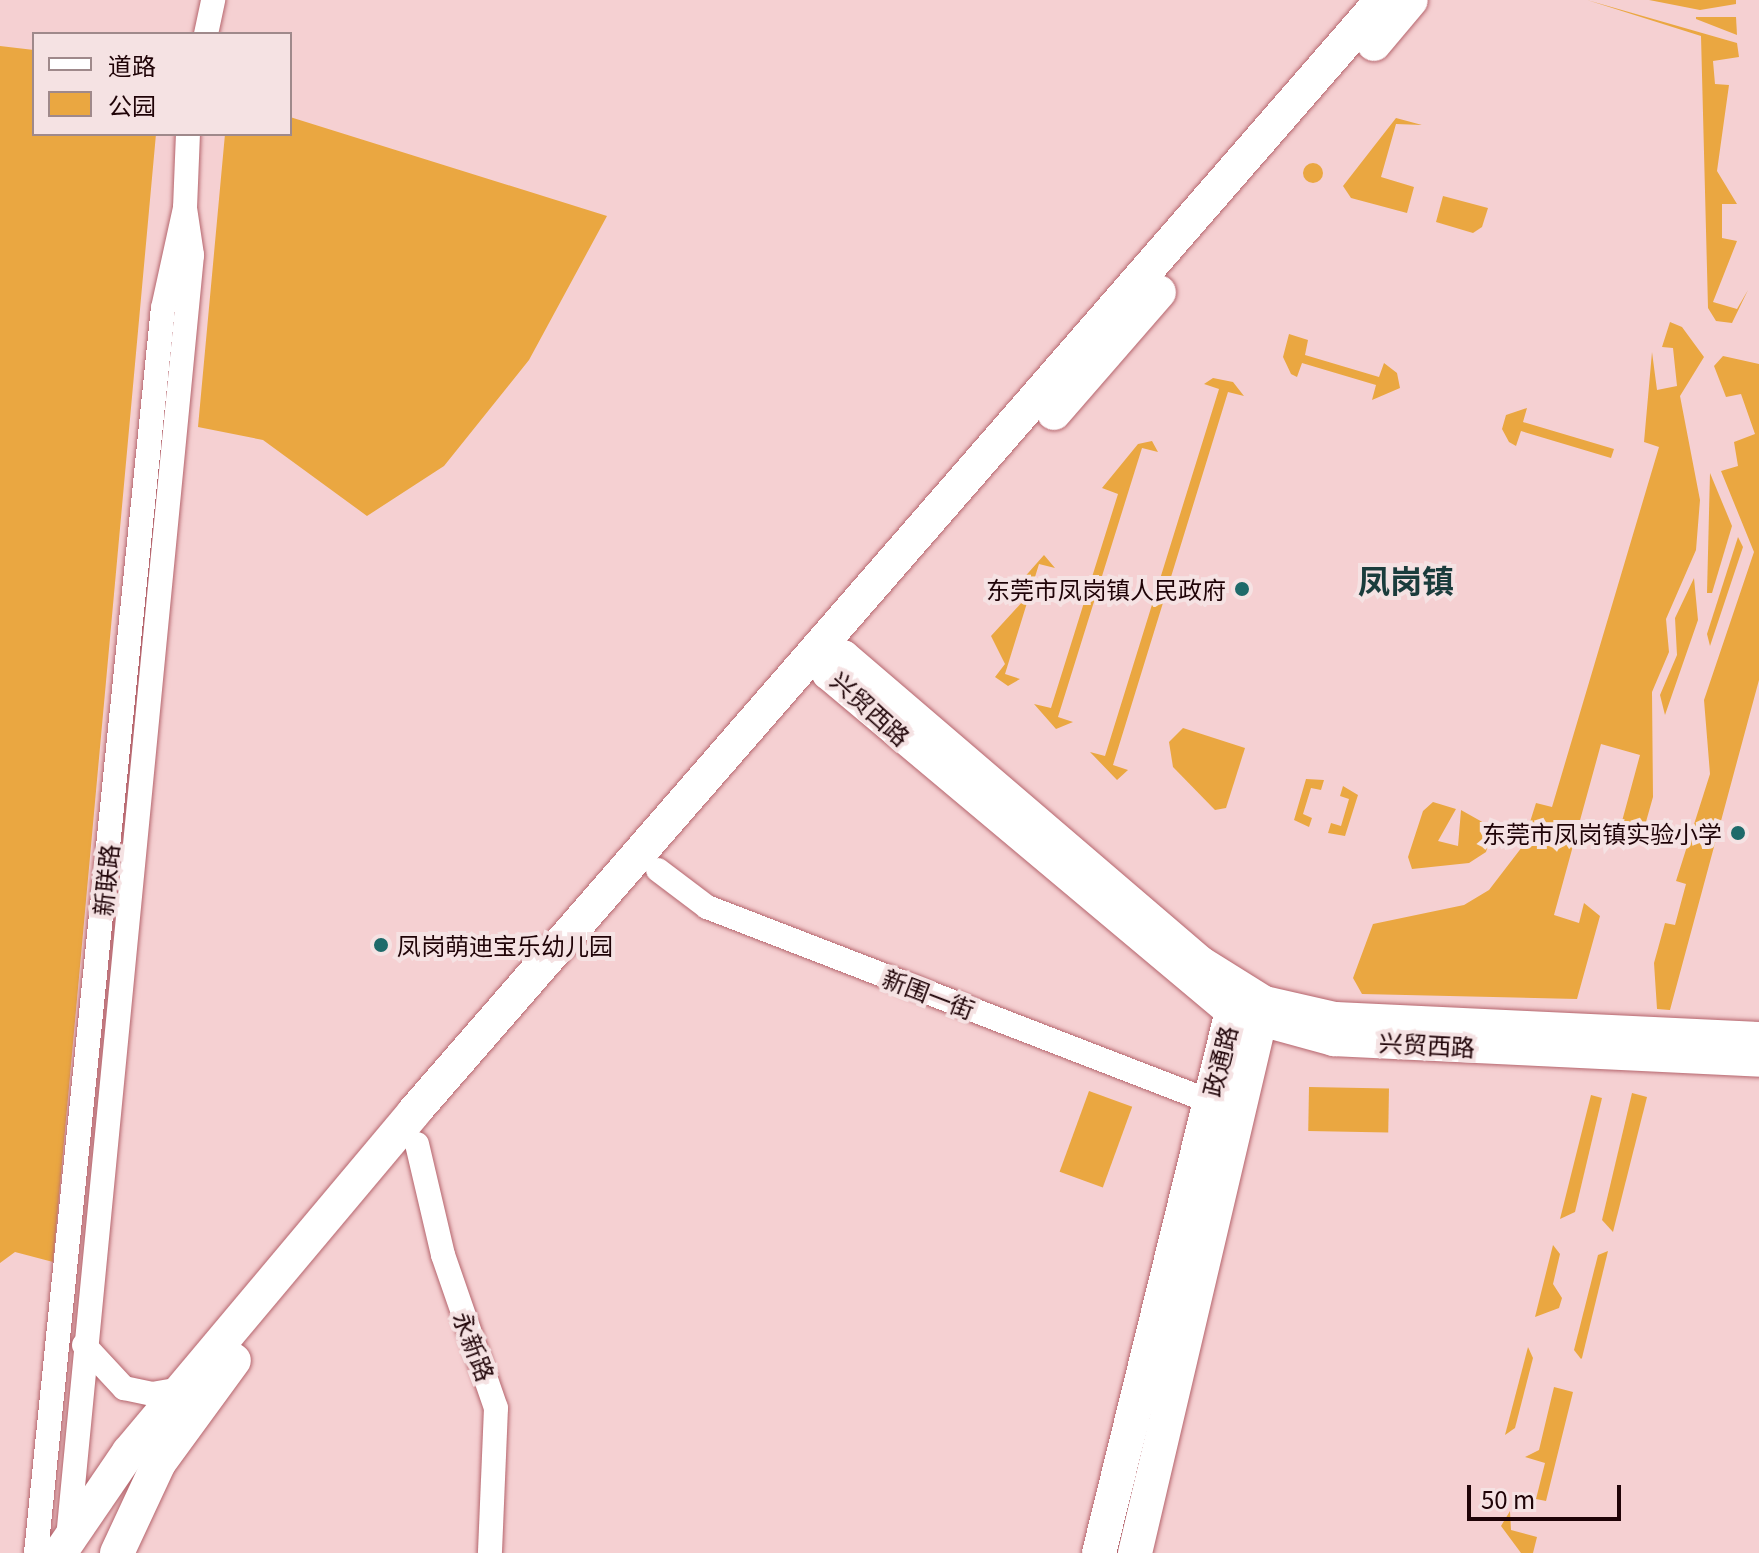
<!DOCTYPE html>
<html>
<head>
<meta charset="utf-8">
<style>
	body { margin:0 }
	#map { position:relative; width:1759px; height:1553px; overflow:hidden; background:#f5d0d2; font-family:Georgia,"Noto Sans SC",serif }
	div>[style] { position:absolute }
	.green>* { inset:0; background:#eaa741; transform-origin:0 0 }
	.round { border-radius:50% }
	.roads { filter:drop-shadow(0 0 2px #b5656d) drop-shadow(0 0 2px #b5656d) }
	.street>* { height:24px; margin:-12px; padding:0 12px; transform-origin:12px; border-radius:12px; background:#fff }
	.secondary>* { height:34px; margin:-17px; padding:0 17px; transform-origin:17px; border-radius:17px; background:#fff }
	.dots>* { width:22px; height:22px; translate:-50% -50%; box-sizing:border-box; border:4px solid #f5e2e3; border-radius:50% }
	span { translate:-50% -50%; white-space:nowrap; text-align:center; line-height:1.15; -webkit-text-stroke:8px #f5e2e3; paint-order:stroke }
	.poi-label { font-size:24px; color:#1f0307 }
	.right { translate:-100% -50%; text-align:right }
	.left { translate:0 -50%; text-align:left }
	.street-label { font-size:24px; color:#1f0307 }
	.district-label { font-size:32px; color:#1a3c3c; font-weight:700 }
	.legend { position:absolute; left:32px; top:32px; width:260px; height:104px; box-sizing:border-box; background:#f5e2e3; border:2px solid #9f898b; margin:0; padding:10px 14px; list-style:none; font-size:24px; color:#1f0307 }
	.legend li { display:flex; align-items:center; gap:16px; height:40px }
	.legend b { width:40px; border:2px solid #9f898b }
	.scale { position:absolute; left:1467px; top:1485px; width:154px; height:36px; box-sizing:border-box; border:4px solid #1f0307; border-top:0; padding-left:10px; font-size:24px; line-height:28px; white-space:nowrap; color:#1f0307; -webkit-text-stroke:6px #f5e2e3; paint-order:stroke }
</style>
</head>
<body>
<div id="map">
	<div class="green">
		<div style="clip-path:polygon(1587px 0,1737px 43px,1739px 57px,1713px 61px,1715px 84px,1729px 85px,1717px 171px,1737px 204px,1722px 204px,1722px 238px,1737px 241px,1713px 302px,1737px 309px,1748px 290px,1732px 323px,1716px 321px,1708px 308px,1701px 36px)"></div>
		<div style="clip-path:polygon(1649px 0,1736px 0,1736px 4px,1700px 10px)"></div>
		<div style="clip-path:polygon(1736px 17px,1737px 35px,1696px 19px,1696px 17px)"></div>
		<div style="clip-path:polygon(0 46px,34px 50px,34px 134px,156px 134px,53px 1262px,15px 1252px,0 1263px)"></div>
		<div style="clip-path:polygon(290px 117px,607px 216px,529px 360px,444px 466px,367px 516px,263px 440px,198px 427px,225px 134px,290px 134px)"></div>
		<div style="clip-path:polygon(1396px 118px,1422px 125px,1396px 124px,1381px 177px,1414px 187px,1407px 213px,1351px 198px,1343px 186px)"></div>
		<div class="round" style="left:1303px;top:163px;width:20px;height:20px"></div>
		<div style="clip-path:polygon(1443px 196px,1488px 208px,1482px 227px,1473px 233px,1436px 222px)"></div>
		<div style="clip-path:polygon(1670px 322px,1682px 327px,1704px 357px,1680px 396px,1700px 500px,1696px 550px,1666px 619px,1669px 652px,1652px 692px,1653px 797px,1640px 843px,1618px 836px,1640px 755px,1601px 744px,1554px 915px,1579px 923px,1584px 903px,1600px 916px,1577px 999px,1362px 994px,1353px 978px,1373px 924px,1464px 905px,1489px 890px,1522px 847px,1536px 803px,1552px 807px,1659px 447px,1644px 442px,1652px 352px,1657px 390px,1677px 386px,1673px 348px,1662px 347px)"></div>
		<div style="clip-path:polygon(1289px 334px,1308px 340px,1305px 355px,1379px 377px,1384px 363px,1397px 373px,1400px 388px,1372px 400px,1376px 385px,1302px 363px,1297px 377px,1291px 374px,1283px 357px)"></div>
		<div style="clip-path:polygon(1723px 356px,1759px 364px,1759px 680px,1670px 1010px,1657px 1009px,1654px 963px,1665px 923px,1675px 925px,1686px 884px,1676px 881px,1710px 774px,1704px 700px,1754px 552px,1721px 471px,1738px 466px,1734px 442px,1755px 434px,1741px 394px,1726px 397px,1714px 366px)"></div>
		<div style="clip-path:polygon(1213px 378px,1233px 382px,1244px 396px,1228px 392px,1113px 765px,1128px 770px,1117px 780px,1090px 752px,1105px 756px,1219px 389px,1204px 384px)"></div>
		<div style="clip-path:polygon(1527px 408px,1523px 422px,1614px 449px,1611px 458px,1521px 431px,1516px 446px,1509px 442px,1502px 429px,1506px 415px)"></div>
		<div style="clip-path:polygon(1152px 441px,1158px 452px,1142px 448px,1058px 717px,1073px 722px,1056px 729px,1034px 704px,1051px 708px,1118px 494px,1102px 488px,1138px 444px)"></div>
		<div style="clip-path:polygon(1710px 473px,1732px 526px,1712px 593px,1707px 593px)"></div>
		<div style="clip-path:polygon(1738px 537px,1743px 547px,1710px 646px,1707px 634px)"></div>
		<div style="clip-path:polygon(1044px 555px,1055px 568px,1039px 564px,1005px 674px,1020px 679px,1008px 686px,995px 677px,1005px 664px,991px 636px,1024px 600px,1014px 589px)"></div>
		<div style="clip-path:polygon(1694px 578px,1698px 620px,1665px 715px,1660px 695px,1677px 655px,1675px 618px)"></div>
		<div style="clip-path:polygon(1183px 728px,1245px 748px,1226px 808px,1215px 810px,1173px 767px,1169px 742px)"></div>
		<div style="clip-path:polygon(1306px 779px,1324px 780px,1321px 790px,1311px 788px,1303px 814px,1312px 818px,1309px 827px,1294px 820px)"></div>
		<div style="clip-path:polygon(1343px 786px,1358px 795px,1345px 836px,1328px 833px,1331px 823px,1341px 826px,1349px 799px,1340px 796px)"></div>
		<div style="clip-path:polygon(1433px 802px,1456px 809px,1438px 841px,1458px 846px,1461px 810px,1493px 828px,1486px 852px,1469px 863px,1412px 869px,1408px 857px,1423px 811px)"></div>
		<div style="left:1309px;top:1087px;width:80px;height:44px;rotate:1deg"></div>
		<div style="left:1089px;top:1091px;width:46px;height:86px;rotate:20deg"></div>
		<div style="clip-path:polygon(1632px 1093px,1647px 1097px,1613px 1232px,1602px 1220px)"></div>
		<div style="clip-path:polygon(1591px 1095px,1602px 1098px,1575px 1212px,1560px 1219px)"></div>
		<div style="clip-path:polygon(1553px 1245px,1560px 1254px,1553px 1284px,1562px 1298px,1559px 1308px,1535px 1317px)"></div>
		<div style="clip-path:polygon(1608px 1251px,1582px 1358px,1581px 1359px,1574px 1350px,1598px 1255px)"></div>
		<div style="clip-path:polygon(1528px 1347px,1533px 1358px,1515px 1428px,1505px 1435px)"></div>
		<div style="clip-path:polygon(1554px 1387px,1573px 1392px,1546px 1501px,1536px 1499px,1545px 1463px,1525px 1457px,1539px 1450px)"></div>
		<div style="clip-path:polygon(1510px 1511px,1511px 1530px,1537px 1537px,1533px 1553px,1521px 1553px,1501px 1526px)"></div>
	</div>
	<div class="roads">
		<div class="street">
			<div style="left:206px;top:34px;width:35px;rotate:-78deg"></div>
			<div style="left:185px;top:208px;width:74px;rotate:-87.7deg"></div>
			<div style="left:658px;top:870px;width:61px;rotate:37.1deg"></div>
			<div style="left:707px;top:907px;width:538px;rotate:21.13deg"></div>
			<div style="left:417px;top:1144px;width:114px;rotate:76.8deg"></div>
			<div style="left:443px;top:1255px;width:162px;rotate:70.9deg"></div>
			<div style="left:496px;top:1408px;width:145px;rotate:92.4deg"></div>
			<div style="left:84px;top:1345px;width:59px;rotate:47.1deg"></div>
			<div style="left:124px;top:1388px;width:29px;rotate:12deg"></div>
			<div style="left:152px;top:1394px;width:29px;rotate:-10deg"></div>
			<div style="left:36px;top:1553px;width:1251px;rotate:-84.18deg"></div>
			<div style="left:163px;top:308px;width:102px;rotate:-77.6deg"></div>
			<div style="left:185px;top:208px;width:48px;rotate:81.5deg"></div>
			<div style="left:192px;top:255px;width:1290px;rotate:95.52deg"></div>
		</div>
		<div class="secondary">
			<div style="left:1374px;top:44px;width:57px;rotate:-49.9deg"></div>
			<div style="left:1054px;top:413px;width:160px;rotate:-49deg"></div>
			<div style="left:1759px;top:1039px;width:424px;rotate:-177.3deg"></div>
			<div style="left:1335px;top:1019px;width:73px;rotate:-167.3deg"></div>
			<div style="left:1264px;top:1003px;width:75px;rotate:-148deg"></div>
			<div style="left:1200px;top:963px;width:470px;rotate:-139.4deg"></div>
			<div style="left:843px;top:657px;width:25px;rotate:-164deg"></div>
			<div style="left:819px;top:650px;width:25px;rotate:67deg"></div>
			<div style="left:829px;top:673px;width:526px;rotate:39.99deg"></div>
			<div style="left:1232px;top:1011px;width:106px;rotate:15.4deg"></div>
			<div style="left:1334px;top:1039px;width:426px;rotate:2.8deg"></div>
			<div style="left:60px;top:1553px;width:122px;rotate:-55.7deg"></div>
			<div style="left:129px;top:1452px;width:444px;rotate:-50deg"></div>
			<div style="left:414px;top:1112px;width:1474px;rotate:-48.96deg"></div>
			<div style="left:117px;top:1553px;width:99px;rotate:-65deg"></div>
			<div style="left:159px;top:1463px;width:127px;rotate:-53.9deg"></div>
			<div style="left:1099px;top:1553px;width:558px;rotate:-76.21deg"></div>
			<div style="left:1232px;top:1011px;width:33px;rotate:-14deg"></div>
			<div style="left:1264px;top:1003px;width:565px;rotate:103.2deg"></div>
		</div>
	</div>
	<div class="dots">
		<div style="left:1242px;top:589px;background:#1e6a6a"></div>
		<div style="left:1738px;top:833px;background:#1e6a6a"></div>
		<div style="left:381px;top:945px;background:#1e6a6a"></div>
	</div>
	<div class="poi-label">
		<span class="right" style="left:1226px;top:589px">东莞市凤岗镇人民政府</span>
		<span class="right" style="left:1722px;top:833px">东莞市凤岗镇实验小学</span>
		<span class="left" style="left:397px;top:945px">凤岗萌迪宝乐幼儿园</span>
	</div>
	<div class="street-label">
		<span style="left:871px;top:708px;rotate:42deg">兴贸西路</span>
		<span style="left:105px;top:880px;rotate:-84deg">新联路</span>
		<span style="left:929px;top:993px;rotate:21deg">新围一街</span>
		<span style="left:1427px;top:1044px;rotate:3deg">兴贸西路</span>
		<span style="left:1219px;top:1061px;rotate:-76deg">政通路</span>
		<span style="left:475px;top:1346px;rotate:69deg">永新路</span>
	</div>
	<div class="district-label">
		<span style="left:1406px;top:579px">凤岗镇</span>
	</div>
	<ul class="legend">
	<li><b style="height:10px;background:#fff"></b>道路</li>
	<li><b style="height:22px;background:#eaa741"></b>公园</li>
	</ul>
	<div class="scale">50 m</div>
</div>
</body>
</html>
